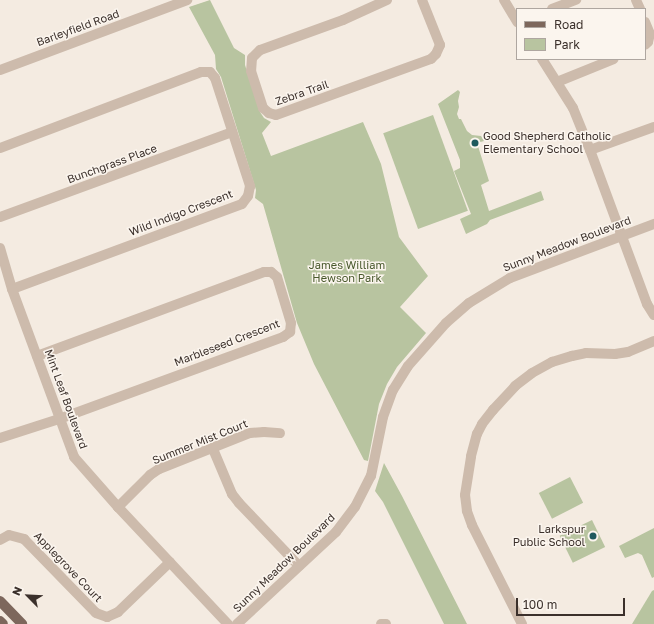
<!DOCTYPE html>
<html>
<head>
<meta charset="utf-8">
<style>
	body { margin:0 }
	#map { position:relative; width:654px; height:624px; overflow:hidden; background:#f4ebe1; font-family:"Golos Text",sans-serif }
	div>[style] { position:absolute }
	.green>* { inset:0; background:#b8c4a0; transform-origin:0 0 }
	.minor>* { height:10px; margin:-5px; padding:0 5px; transform-origin:5px; border-radius:5px; background:#cdbbac }
	.major>* { height:10px; margin:-5px; padding:0 5px; transform-origin:5px; border-radius:5px; background:#7d675c }
	.dots>* { width:11px; height:11px; translate:-50% -50%; box-sizing:border-box; border:2px solid #fbf5ee; border-radius:50% }
	span { translate:-50% -50%; white-space:nowrap; text-align:center; line-height:1.15; -webkit-text-stroke:3px #fbf5ee; paint-order:stroke }
	.street-label { font-size:11px; color:#3b302b }
	.poi-label { font-size:11px; color:#3b302b }
	.left { translate:0 -50%; text-align:left }
	.right { translate:-100% -50%; text-align:right }
	.park-label { font-size:11px; color:#4a5a2e }
	.legend { position:absolute; left:516px; top:8px; width:130px; height:52px; box-sizing:border-box; background:#fbf5ee; border:1px solid #aea6a0; margin:0; padding:5px 7px; list-style:none; font-size:12px; color:#3b302b }
	.legend li { display:flex; align-items:center; gap:8px; height:20px }
	.legend b { width:20px; border:1px solid #aea6a0 }
	.north { position:absolute; left:8px; top:576px; width:40px; height:40px; -webkit-text-stroke:3px #fbf5ee; paint-order:stroke; rotate:294deg; font-size:11px; font-weight:700; line-height:16px; text-align:center; color:#3b302b }
	.north::after { content:''; display:block; margin:auto; width:14px; height:18px; background:#3b302b; clip-path:polygon(50% 0,100% 100%,50% 72%,0 100%) }
	.scale { position:absolute; left:516px; top:598px; width:109px; height:18px; box-sizing:border-box; border:2px solid #3b302b; border-top:0; padding-left:5px; font-size:12px; line-height:14px; white-space:nowrap; color:#3b302b; -webkit-text-stroke:3px #fbf5ee; paint-order:stroke }
</style>
</head>
<body>
<div id="map">
	<div class="green">
		<div style="clip-path:polygon(210px 0,234px 48px,245px 55px,245px 65px,260px 112px,264px 118px,271px 122px,262px 133px,271px 156px,363px 122px,381px 164px,399px 237px,428px 276px,400px 307px,426px 333px,397px 367px,387px 384px,379px 404px,368px 461px,364px 460px,314px 364px,297px 323px,263px 204px,255px 198px,256px 190px,221px 77px,216px 69px,215px 55px,189px 7px)"></div>
		<div style="clip-path:polygon(458px 90px,460px 92px,458px 101px,459px 107px,457px 114px,459px 119px,461px 119px,467px 131px,472px 135px,481px 136px,484px 141px,477px 143px,489px 181px,481px 185px,489px 211px,541px 191px,544px 200px,490px 220px,487px 224px,466px 234px,460px 219px,471px 214px,454px 171px,460px 168px,460px 160px,438px 104px)"></div>
		<div style="left:433px;top:115px;width:102px;height:53px;rotate:70deg"></div>
		<div style="clip-path:polygon(384px 463px,402px 496px,467px 624px,444px 624px,383px 502px,375px 491px)"></div>
		<div style="left:570px;top:477px;width:29px;height:35px;rotate:63deg"></div>
		<div style="left:592px;top:520px;width:30px;height:36px;rotate:64deg"></div>
		<div style="clip-path:polygon(654px 528px,654px 577px,652px 578px,642px 555px,638px 553px,625px 558px,619px 546px)"></div>
		<div style="clip-path:polygon(654px 590px,654px 624px,632px 624px,652px 591px)"></div>
	</div>
	<div class="minor">
		<div style="left:387px;top:0;width:48px;rotate:155.6deg"></div>
		<div style="left:343px;top:20px;width:88px;rotate:160.1deg"></div>
		<div style="left:260px;top:50px;width:11px;rotate:135deg"></div>
		<div style="left:252px;top:58px;width:13px;rotate:94deg"></div>
		<div style="left:251px;top:71px;width:39px;rotate:72deg"></div>
		<div style="left:263px;top:108px;width:8px;rotate:40deg"></div>
		<div style="left:269px;top:113px;width:7px;rotate:16deg"></div>
		<div style="left:276px;top:115px;width:165px;rotate:-19.9deg"></div>
		<div style="left:431px;top:59px;width:7px;rotate:-45deg"></div>
		<div style="left:436px;top:54px;width:10px;rotate:-66deg"></div>
		<div style="left:440px;top:45px;width:48px;rotate:-111.8deg"></div>
		<div style="left:504px;top:0;width:26px;rotate:59deg"></div>
		<div style="left:636px;top:0;width:10px;rotate:66deg"></div>
		<div style="left:552px;top:9px;width:26px;rotate:-21deg"></div>
		<div style="left:645px;top:22px;width:13px;rotate:67deg"></div>
		<div style="left:650px;top:34px;width:8px;rotate:104deg"></div>
		<div style="left:648px;top:42px;width:4px;rotate:135deg"></div>
		<div style="left:542px;top:59px;width:58px;rotate:57.7deg"></div>
		<div style="left:573px;top:108px;width:45px;rotate:68deg"></div>
		<div style="left:590px;top:150px;width:164px;rotate:69.7deg"></div>
		<div style="left:647px;top:304px;width:13px;rotate:58deg"></div>
		<div style="left:0;top:70px;width:200px;rotate:-20.5deg"></div>
		<div style="left:557px;top:82px;width:61px;rotate:-22deg"></div>
		<div style="left:0;top:148px;width:215px;rotate:-20.7deg"></div>
		<div style="left:201px;top:72px;width:9px"></div>
		<div style="left:210px;top:72px;width:8px;rotate:50deg"></div>
		<div style="left:215px;top:78px;width:114px;rotate:72deg"></div>
		<div style="left:250px;top:186px;width:10px;rotate:101deg"></div>
		<div style="left:248px;top:196px;width:10px;rotate:127deg"></div>
		<div style="left:242px;top:204px;width:245px;rotate:159.7deg"></div>
		<div style="left:590px;top:150px;width:68px;rotate:-19.8deg"></div>
		<div style="left:0;top:217px;width:247px;rotate:-20.1deg"></div>
		<div style="left:0;top:248px;width:43px;rotate:73.7deg"></div>
		<div style="left:12px;top:289px;width:179px;rotate:69.7deg"></div>
		<div style="left:74px;top:457px;width:67px;rotate:48.7deg"></div>
		<div style="left:118px;top:507px;width:161px;rotate:46.8deg"></div>
		<div style="left:0;top:438px;width:62px;rotate:-17.9deg"></div>
		<div style="left:59px;top:419px;width:239px;rotate:-20.1deg"></div>
		<div style="left:283px;top:337px;width:9px;rotate:-36deg"></div>
		<div style="left:290px;top:332px;width:9px;rotate:-84deg"></div>
		<div style="left:291px;top:323px;width:48px;rotate:-106.9deg"></div>
		<div style="left:277px;top:277px;width:8px;rotate:-140deg"></div>
		<div style="left:271px;top:272px;width:7px;rotate:180deg"></div>
		<div style="left:264px;top:272px;width:242px;rotate:159.7deg"></div>
		<div style="left:213px;top:449px;width:49px;rotate:67.1deg"></div>
		<div style="left:232px;top:494px;width:11px;rotate:52deg"></div>
		<div style="left:239px;top:503px;width:87px;rotate:46.4deg"></div>
		<div style="left:118px;top:507px;width:45px;rotate:-45deg"></div>
		<div style="left:150px;top:475px;width:11px;rotate:-34deg"></div>
		<div style="left:159px;top:469px;width:98px;rotate:-21.6deg"></div>
		<div style="left:250px;top:433px;width:14px;rotate:-4deg"></div>
		<div style="left:264px;top:432px;width:16px;rotate:4deg"></div>
		<div style="left:0;top:540px;width:10px;rotate:-29deg"></div>
		<div style="left:9px;top:535px;width:16px;rotate:15deg"></div>
		<div style="left:24px;top:539px;width:103px;rotate:45.8deg"></div>
		<div style="left:96px;top:613px;width:12px;rotate:20deg"></div>
		<div style="left:107px;top:617px;width:12px;rotate:-24deg"></div>
		<div style="left:118px;top:612px;width:72px;rotate:-43.9deg"></div>
		<div style="left:237px;top:624px;width:135px;rotate:-42.9deg"></div>
		<div style="left:336px;top:532px;width:31px;rotate:-53deg"></div>
		<div style="left:355px;top:507px;width:35px;rotate:-63deg"></div>
		<div style="left:371px;top:476px;width:60px;rotate:-78.5deg"></div>
		<div style="left:383px;top:417px;width:29px;rotate:-70deg"></div>
		<div style="left:393px;top:390px;width:28px;rotate:-58deg"></div>
		<div style="left:408px;top:366px;width:57px;rotate:-48.5deg"></div>
		<div style="left:446px;top:323px;width:30px;rotate:-41deg"></div>
		<div style="left:469px;top:303px;width:48px;rotate:-31.4deg"></div>
		<div style="left:510px;top:278px;width:154px;rotate:-20.6deg"></div>
		<div style="left:381px;top:624px;width:5px"></div>
		<div style="left:522px;top:624px;width:111px;rotate:-116.8deg"></div>
		<div style="left:472px;top:525px;width:15px;rotate:-110deg"></div>
		<div style="left:467px;top:511px;width:16px;rotate:-97deg"></div>
		<div style="left:465px;top:495px;width:39px;rotate:-81deg"></div>
		<div style="left:471px;top:456px;width:23px;rotate:-75deg"></div>
		<div style="left:477px;top:434px;width:11px;rotate:-63deg"></div>
		<div style="left:482px;top:424px;width:18px;rotate:-52deg"></div>
		<div style="left:493px;top:410px;width:33px;rotate:-47deg"></div>
		<div style="left:515px;top:386px;width:21px;rotate:-37deg"></div>
		<div style="left:532px;top:373px;width:23px;rotate:-29deg"></div>
		<div style="left:552px;top:362px;width:21px;rotate:-17deg"></div>
		<div style="left:572px;top:356px;width:14px;rotate:-12deg"></div>
		<div style="left:586px;top:353px;width:29px;rotate:2deg"></div>
		<div style="left:615px;top:354px;width:13px;rotate:-9deg"></div>
		<div style="left:628px;top:352px;width:28px;rotate:-23deg"></div>
	</div>
	<div class="major">
		<div style="left:0;top:601px;width:32px;rotate:46deg"></div>
		<div style="left:0;top:621px;width:4px;rotate:45deg"></div>
	</div>
	<div class="dots">
		<div style="left:475px;top:143px;background:#1f5a5e"></div>
		<div style="left:593px;top:536px;background:#1f5a5e"></div>
	</div>
	<div class="street-label">
		<span style="left:78px;top:28px;rotate:-20deg">Barleyfield Road</span>
		<span style="left:302px;top:93px;rotate:-19deg">Zebra Trail</span>
		<span style="left:112px;top:164px;rotate:-20deg">Bunchgrass Place</span>
		<span style="left:181px;top:213px;rotate:-21deg">Wild Indigo Crescent</span>
		<span style="left:567px;top:244px;rotate:-21deg">Sunny Meadow Boulevard</span>
		<span style="left:227px;top:343px;rotate:-21deg">Marbleseed Crescent</span>
		<span style="left:66px;top:399px;rotate:70deg">Mint Leaf Boulevard</span>
		<span style="left:200px;top:442px;rotate:-22deg">Summer Mist Court</span>
		<span style="left:284px;top:563px;rotate:-44deg">Sunny Meadow Boulevard</span>
		<span style="left:68px;top:567px;rotate:46deg">Applegrove Court</span>
	</div>
	<div class="poi-label">
		<span class="left" style="left:483px;top:143px">Good Shepherd Catholic<br>Elementary School</span>
		<span class="right" style="left:585px;top:536px">Larkspur<br>Public School</span>
	</div>
	<div class="park-label">
		<span style="left:347px;top:272px">James William<br>Hewson Park</span>
	</div>
	<ul class="legend">
	<li><b style="height:5px;background:#7d675c"></b>Road</li>
	<li><b style="height:11px;background:#b8c4a0"></b>Park</li>
	</ul>
	<div class="north">N</div>
	<div class="scale">100 m</div>
</div>
</body>
</html>
